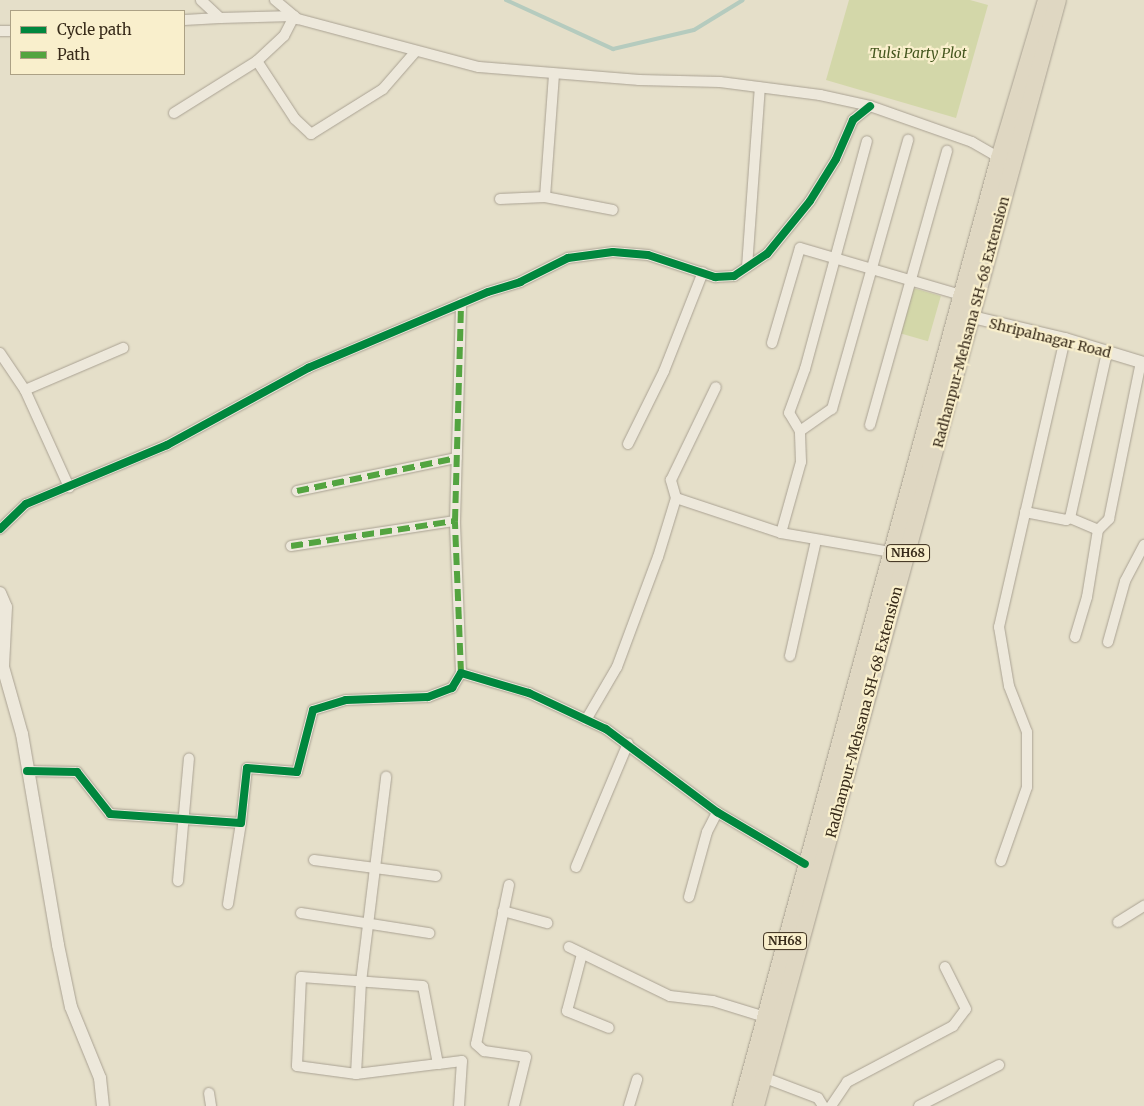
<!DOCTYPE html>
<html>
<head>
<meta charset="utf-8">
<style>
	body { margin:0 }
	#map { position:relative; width:1144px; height:1106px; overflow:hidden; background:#e5dfc9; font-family:Merriweather,serif }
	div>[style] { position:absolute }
	.green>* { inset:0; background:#d3d7a9; transform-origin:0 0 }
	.stream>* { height:4px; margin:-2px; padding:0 2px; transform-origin:2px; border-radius:2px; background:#b5cbbe }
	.roads { filter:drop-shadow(0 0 1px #aaa293) drop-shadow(0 0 1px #aaa293) }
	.minor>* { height:10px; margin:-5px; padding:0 5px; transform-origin:5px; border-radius:5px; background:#ede8db }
	.tertiary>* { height:12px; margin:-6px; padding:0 6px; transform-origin:6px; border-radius:6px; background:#ede8db }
	.trunk>* { height:16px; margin:-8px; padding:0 8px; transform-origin:8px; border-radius:8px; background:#dfd7c2 }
	.quiet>* { height:6px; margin-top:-3px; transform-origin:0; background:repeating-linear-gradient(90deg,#53a440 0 12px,transparent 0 18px) }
	.cycleway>* { height:8px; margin:-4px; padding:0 4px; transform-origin:4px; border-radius:4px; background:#00873e }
	span { translate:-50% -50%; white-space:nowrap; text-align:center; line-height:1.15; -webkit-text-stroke:4.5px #f9efcc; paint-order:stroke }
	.shield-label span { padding:1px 4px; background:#f9efcc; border:1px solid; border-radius:4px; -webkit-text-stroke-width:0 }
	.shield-label { font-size:12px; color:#382b1a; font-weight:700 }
	.park-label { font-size:14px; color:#45571f; font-style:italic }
	.street-label { font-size:14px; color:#382b1a }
	.legend { position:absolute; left:10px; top:10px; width:175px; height:65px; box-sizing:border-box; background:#f9efcc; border:1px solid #aca185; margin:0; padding:6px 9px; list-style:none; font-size:15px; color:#382b1a }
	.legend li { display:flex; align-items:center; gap:10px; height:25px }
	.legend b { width:25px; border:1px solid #aca185 }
</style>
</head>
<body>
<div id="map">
	<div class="green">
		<div style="clip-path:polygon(849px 0,970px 0,988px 5px,956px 118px,826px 80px)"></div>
		<div style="left:913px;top:288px;width:29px;height:47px;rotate:16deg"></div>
	</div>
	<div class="stream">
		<div style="left:506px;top:0;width:118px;rotate:24.6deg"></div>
		<div style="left:613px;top:49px;width:83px;rotate:-13.2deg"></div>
		<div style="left:694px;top:30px;width:57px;rotate:-31.5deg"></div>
	</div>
	<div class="roads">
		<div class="minor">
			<div style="left:275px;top:0;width:30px;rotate:40deg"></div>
			<div style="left:298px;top:19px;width:187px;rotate:14.9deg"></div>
			<div style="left:479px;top:67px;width:161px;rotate:4.6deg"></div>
			<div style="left:639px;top:80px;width:81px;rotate:1.4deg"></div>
			<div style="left:720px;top:82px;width:101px;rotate:7.4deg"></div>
			<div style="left:820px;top:95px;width:51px;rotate:12.4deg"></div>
			<div style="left:870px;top:106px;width:108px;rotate:19.4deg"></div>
			<div style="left:972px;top:142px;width:36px;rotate:30deg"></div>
			<div style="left:184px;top:20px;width:36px;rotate:-3deg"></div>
			<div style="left:0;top:31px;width:11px"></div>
			<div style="left:257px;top:61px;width:69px;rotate:56.8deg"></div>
			<div style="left:295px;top:119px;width:22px;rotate:43deg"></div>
			<div style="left:311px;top:134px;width:85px;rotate:-32deg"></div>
			<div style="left:383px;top:89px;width:50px;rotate:-49deg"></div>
			<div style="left:174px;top:113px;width:98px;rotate:-32.1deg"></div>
			<div style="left:257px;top:61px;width:37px;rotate:-43deg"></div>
			<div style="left:284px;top:36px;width:22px;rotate:-63deg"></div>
			<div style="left:294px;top:16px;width:74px;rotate:178.5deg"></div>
			<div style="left:220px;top:18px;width:26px;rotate:-137deg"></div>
			<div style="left:545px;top:197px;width:123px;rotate:-85.8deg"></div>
			<div style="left:500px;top:199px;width:45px;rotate:-2.5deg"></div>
			<div style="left:545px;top:197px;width:69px;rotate:10.8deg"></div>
			<div style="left:747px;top:267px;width:180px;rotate:-85.9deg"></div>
			<div style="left:772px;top:343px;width:99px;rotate:-73.6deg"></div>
			<div style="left:800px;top:248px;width:168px;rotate:16.3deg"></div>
			<div style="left:0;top:353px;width:45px;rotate:56deg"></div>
			<div style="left:25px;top:390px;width:107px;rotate:65.6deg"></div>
			<div style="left:25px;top:390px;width:107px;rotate:-23.2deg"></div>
			<div style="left:870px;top:425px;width:285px;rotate:-74.3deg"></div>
			<div style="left:800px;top:431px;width:39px;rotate:-35deg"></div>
			<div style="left:832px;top:409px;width:280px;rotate:-74.2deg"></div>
			<div style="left:628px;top:444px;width:81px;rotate:-63.7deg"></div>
			<div style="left:664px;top:371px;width:106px;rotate:-68.5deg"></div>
			<div style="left:297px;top:491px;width:163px;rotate:-11.7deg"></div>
			<div style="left:676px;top:498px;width:111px;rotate:18.4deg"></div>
			<div style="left:781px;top:533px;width:118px;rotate:9.8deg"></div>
			<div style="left:1025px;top:512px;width:42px;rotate:11deg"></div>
			<div style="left:1066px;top:520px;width:4px;rotate:-27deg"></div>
			<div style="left:1070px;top:518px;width:30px;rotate:23deg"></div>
			<div style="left:1070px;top:518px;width:170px;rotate:-77.4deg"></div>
			<div style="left:0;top:529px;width:36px;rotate:-44deg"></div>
			<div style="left:26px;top:504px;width:153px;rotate:-22.7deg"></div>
			<div style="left:167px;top:445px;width:161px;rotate:-28.6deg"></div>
			<div style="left:308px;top:368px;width:195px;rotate:-22.9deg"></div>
			<div style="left:488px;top:292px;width:34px;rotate:-17deg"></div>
			<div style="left:520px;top:282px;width:54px;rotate:-26.6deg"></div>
			<div style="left:568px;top:258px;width:45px;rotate:-7.6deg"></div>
			<div style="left:613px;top:252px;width:35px;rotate:5deg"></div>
			<div style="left:648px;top:255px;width:71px;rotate:18.2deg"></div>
			<div style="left:715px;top:277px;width:19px;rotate:-3deg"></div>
			<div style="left:734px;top:276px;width:40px;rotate:-34deg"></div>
			<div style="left:767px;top:254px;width:68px;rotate:-50.9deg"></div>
			<div style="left:810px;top:201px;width:49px;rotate:-58.2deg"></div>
			<div style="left:836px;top:159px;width:43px;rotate:-66.4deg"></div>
			<div style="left:853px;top:120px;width:22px;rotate:-39deg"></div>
			<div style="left:781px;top:533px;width:74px;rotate:-74.3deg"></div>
			<div style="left:801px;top:462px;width:31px;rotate:-92deg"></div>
			<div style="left:800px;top:431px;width:21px;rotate:-121deg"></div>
			<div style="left:789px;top:413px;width:47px;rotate:-70deg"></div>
			<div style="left:805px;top:369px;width:236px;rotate:-74.8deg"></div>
			<div style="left:291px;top:546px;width:166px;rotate:-8.7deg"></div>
			<div style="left:1075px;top:637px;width:42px;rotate:-73.3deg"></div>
			<div style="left:1087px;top:597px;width:68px;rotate:-80.7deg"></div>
			<div style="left:1098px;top:530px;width:16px;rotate:-45deg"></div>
			<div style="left:1109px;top:519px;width:160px;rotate:-78.5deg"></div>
			<div style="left:1108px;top:642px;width:63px;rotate:-74.4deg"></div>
			<div style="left:1125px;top:581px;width:41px;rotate:-62.2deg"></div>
			<div style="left:790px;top:656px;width:118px;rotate:-77.3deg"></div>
			<div style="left:461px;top:673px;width:152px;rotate:-92.3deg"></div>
			<div style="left:455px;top:521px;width:218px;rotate:-88.4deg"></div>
			<div style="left:586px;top:720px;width:61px;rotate:-59.7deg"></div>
			<div style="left:617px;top:667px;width:117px;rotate:-69.6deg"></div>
			<div style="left:658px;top:557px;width:62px;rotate:-73deg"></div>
			<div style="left:676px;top:498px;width:19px;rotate:-106deg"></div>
			<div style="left:671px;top:480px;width:103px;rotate:-64.2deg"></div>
			<div style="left:27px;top:771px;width:50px;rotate:1.1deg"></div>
			<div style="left:77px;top:772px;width:53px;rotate:51.8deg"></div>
			<div style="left:110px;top:814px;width:131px;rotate:3.9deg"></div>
			<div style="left:241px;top:823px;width:55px;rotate:-83.8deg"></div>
			<div style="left:247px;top:768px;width:50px;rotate:4.6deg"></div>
			<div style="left:297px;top:772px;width:64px;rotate:-75.5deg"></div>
			<div style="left:313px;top:710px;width:34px;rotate:-17deg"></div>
			<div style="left:346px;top:700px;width:82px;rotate:-2.1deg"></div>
			<div style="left:428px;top:697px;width:26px;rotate:-21deg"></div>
			<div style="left:452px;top:688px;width:17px;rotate:-59deg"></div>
			<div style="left:461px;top:673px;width:71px;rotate:16.4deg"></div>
			<div style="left:529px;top:693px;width:85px;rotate:25.1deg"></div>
			<div style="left:606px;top:729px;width:139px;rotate:36.8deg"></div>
			<div style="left:717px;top:812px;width:102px;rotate:30.6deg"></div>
			<div style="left:314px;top:860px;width:123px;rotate:7.5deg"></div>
			<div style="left:1001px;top:861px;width:78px;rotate:-70.6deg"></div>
			<div style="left:1027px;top:787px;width:55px;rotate:-90deg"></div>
			<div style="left:1027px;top:732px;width:49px;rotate:-111.4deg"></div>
			<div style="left:1009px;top:686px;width:60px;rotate:-99.6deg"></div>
			<div style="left:999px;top:627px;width:295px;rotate:-77.1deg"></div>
			<div style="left:576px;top:867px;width:134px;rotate:-67.2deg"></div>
			<div style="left:178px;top:881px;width:123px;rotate:-84.9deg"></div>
			<div style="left:509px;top:885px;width:162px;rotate:101.7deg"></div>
			<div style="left:476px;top:1044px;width:11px;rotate:41deg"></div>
			<div style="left:484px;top:1051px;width:42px;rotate:8.1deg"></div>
			<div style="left:526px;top:1057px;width:50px;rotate:103.8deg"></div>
			<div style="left:689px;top:897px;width:67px;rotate:-74.5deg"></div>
			<div style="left:707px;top:832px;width:22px;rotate:-63deg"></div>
			<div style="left:228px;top:904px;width:82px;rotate:-80.9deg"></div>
			<div style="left:503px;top:911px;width:46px;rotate:15.3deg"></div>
			<div style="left:301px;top:913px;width:130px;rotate:8.9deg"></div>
			<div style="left:1118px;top:922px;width:31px;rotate:-32deg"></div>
			<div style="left:569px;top:947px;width:112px;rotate:25.9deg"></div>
			<div style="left:670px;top:996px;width:43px;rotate:6.6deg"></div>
			<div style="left:713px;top:1001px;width:54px;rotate:17.1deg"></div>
			<div style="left:582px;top:954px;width:59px;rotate:104.7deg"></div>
			<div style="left:567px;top:1011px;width:45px;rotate:22deg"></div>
			<div style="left:438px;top:1064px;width:79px;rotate:-100.9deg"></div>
			<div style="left:423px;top:986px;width:122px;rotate:-175.8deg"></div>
			<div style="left:301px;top:977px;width:89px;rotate:92.6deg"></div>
			<div style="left:297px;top:1066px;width:60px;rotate:7.7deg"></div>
			<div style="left:356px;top:1074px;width:83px;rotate:-7deg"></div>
			<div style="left:438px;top:1064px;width:24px;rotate:-7deg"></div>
			<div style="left:462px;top:1061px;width:45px;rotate:93.8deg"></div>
			<div style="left:356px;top:1074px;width:92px;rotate:-86.9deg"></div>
			<div style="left:361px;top:982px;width:207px;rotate:-83deg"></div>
			<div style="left:760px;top:1076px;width:62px;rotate:20.8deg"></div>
			<div style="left:818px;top:1098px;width:9px;rotate:58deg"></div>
			<div style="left:209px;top:1093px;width:13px;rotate:81deg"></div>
			<div style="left:629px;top:1106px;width:28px;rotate:-73deg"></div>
			<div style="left:831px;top:1106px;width:29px;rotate:-56deg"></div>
			<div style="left:847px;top:1082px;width:120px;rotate:-27.8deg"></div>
			<div style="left:953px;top:1026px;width:21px;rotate:-53deg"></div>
			<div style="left:966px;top:1009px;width:47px;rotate:-116.6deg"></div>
			<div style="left:919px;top:1106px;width:90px;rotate:-27.1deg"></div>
		</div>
		<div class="tertiary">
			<div style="left:964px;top:315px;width:104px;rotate:13.4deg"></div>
			<div style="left:1065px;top:339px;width:83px;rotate:16.9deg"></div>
			<div style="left:0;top:593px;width:15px;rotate:67deg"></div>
			<div style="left:6px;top:607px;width:60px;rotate:92.9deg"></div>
			<div style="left:3px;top:667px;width:70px;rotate:74.2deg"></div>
			<div style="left:22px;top:734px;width:214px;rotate:80.3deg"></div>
			<div style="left:58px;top:945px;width:63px;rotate:78.2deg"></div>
			<div style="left:71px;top:1007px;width:77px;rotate:67.8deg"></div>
			<div style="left:100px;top:1078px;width:28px;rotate:84deg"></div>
		</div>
		<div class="trunk">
			<div style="left:741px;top:1106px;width:982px;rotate:-74.78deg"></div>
			<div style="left:999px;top:158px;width:165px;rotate:-73.4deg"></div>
			<div style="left:756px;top:1106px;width:1146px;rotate:-74.73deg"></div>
		</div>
	</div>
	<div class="quiet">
		<div style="left:297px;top:491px;width:163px;rotate:-11.7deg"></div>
		<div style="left:291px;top:546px;width:166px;rotate:-8.7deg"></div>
		<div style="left:461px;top:673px;width:152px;rotate:-92.3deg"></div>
		<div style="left:455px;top:521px;width:218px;rotate:-88.4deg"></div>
	</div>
	<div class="cycleway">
		<div style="left:0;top:529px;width:36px;rotate:-44deg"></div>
		<div style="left:26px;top:504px;width:153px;rotate:-22.7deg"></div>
		<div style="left:167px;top:445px;width:161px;rotate:-28.6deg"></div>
		<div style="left:308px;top:368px;width:195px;rotate:-22.9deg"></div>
		<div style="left:488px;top:292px;width:34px;rotate:-17deg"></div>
		<div style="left:520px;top:282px;width:54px;rotate:-26.6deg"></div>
		<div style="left:568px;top:258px;width:45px;rotate:-7.6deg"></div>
		<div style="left:613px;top:252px;width:35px;rotate:5deg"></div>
		<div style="left:648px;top:255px;width:71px;rotate:18.2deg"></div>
		<div style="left:715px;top:277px;width:19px;rotate:-3deg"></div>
		<div style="left:734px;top:276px;width:40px;rotate:-34deg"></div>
		<div style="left:767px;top:254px;width:68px;rotate:-50.9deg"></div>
		<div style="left:810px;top:201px;width:49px;rotate:-58.2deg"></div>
		<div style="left:836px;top:159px;width:43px;rotate:-66.4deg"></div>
		<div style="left:853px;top:120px;width:22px;rotate:-39deg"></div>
		<div style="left:27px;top:771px;width:50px;rotate:1.1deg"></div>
		<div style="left:77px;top:772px;width:53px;rotate:51.8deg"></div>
		<div style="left:110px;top:814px;width:131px;rotate:3.9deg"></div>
		<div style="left:241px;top:823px;width:55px;rotate:-83.8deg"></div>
		<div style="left:247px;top:768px;width:50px;rotate:4.6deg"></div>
		<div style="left:297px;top:772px;width:64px;rotate:-75.5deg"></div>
		<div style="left:313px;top:710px;width:34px;rotate:-17deg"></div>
		<div style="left:346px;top:700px;width:82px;rotate:-2.1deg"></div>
		<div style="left:428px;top:697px;width:26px;rotate:-21deg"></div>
		<div style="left:452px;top:688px;width:17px;rotate:-59deg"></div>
		<div style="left:461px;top:673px;width:71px;rotate:16.4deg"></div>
		<div style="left:529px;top:693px;width:85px;rotate:25.1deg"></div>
		<div style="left:606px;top:729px;width:139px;rotate:36.8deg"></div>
		<div style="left:717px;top:812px;width:102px;rotate:30.6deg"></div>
	</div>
	<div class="shield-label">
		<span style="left:908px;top:553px">NH68</span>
		<span style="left:785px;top:941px">NH68</span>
	</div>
	<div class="park-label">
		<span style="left:918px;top:53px">Tulsi Party Plot</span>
	</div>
	<div class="street-label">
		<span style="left:971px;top:322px;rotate:-75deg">Radhanpur-Mehsana SH-68 Extension</span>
		<span style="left:1050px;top:338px;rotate:14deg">Shripalnagar Road</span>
		<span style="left:864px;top:712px;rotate:-75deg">Radhanpur-Mehsana SH-68 Extension</span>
	</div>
	<ul class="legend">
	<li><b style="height:6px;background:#00873e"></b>Cycle path</li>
	<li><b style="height:6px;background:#53a440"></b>Path</li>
	</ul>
</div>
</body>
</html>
